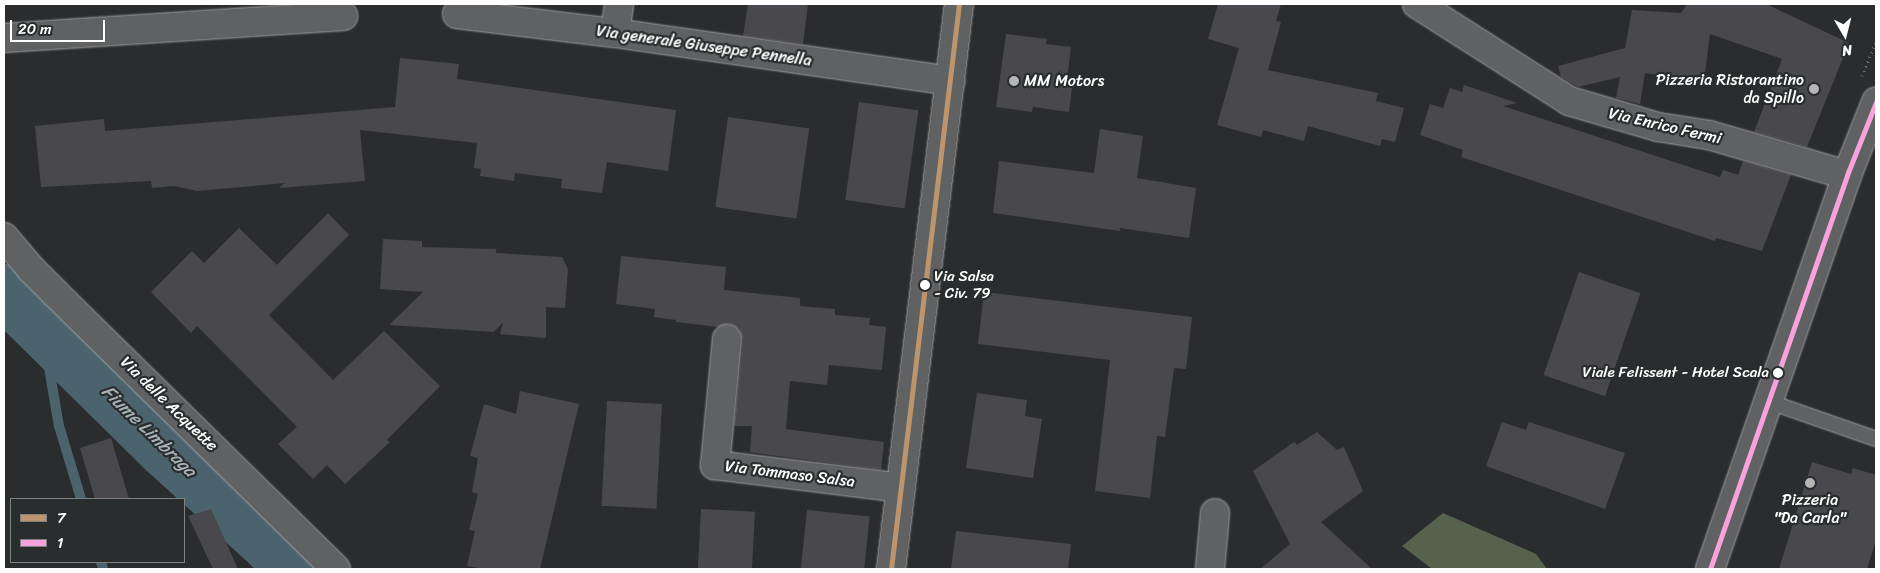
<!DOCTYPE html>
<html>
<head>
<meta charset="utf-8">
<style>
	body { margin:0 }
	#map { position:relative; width:1880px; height:573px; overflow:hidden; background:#2b2c2d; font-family:Sriracha,sans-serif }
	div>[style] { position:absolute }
	.green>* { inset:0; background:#56624e }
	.stream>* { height:10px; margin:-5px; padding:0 5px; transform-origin:5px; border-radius:5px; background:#4b636d }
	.river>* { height:58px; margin:-29px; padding:0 29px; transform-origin:29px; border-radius:29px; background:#4b636d }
	.building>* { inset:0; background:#49494d; transform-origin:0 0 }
	.path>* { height:3px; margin-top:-1.5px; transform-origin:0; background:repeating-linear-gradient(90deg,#686969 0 1px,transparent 0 5px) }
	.roads { filter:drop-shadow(0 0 1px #a0a0a0) drop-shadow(0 0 1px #a0a0a0) }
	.lane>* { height:14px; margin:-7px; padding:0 7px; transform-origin:7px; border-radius:7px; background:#606162 }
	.street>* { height:28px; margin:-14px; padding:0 14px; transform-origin:14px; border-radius:14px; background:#606162 }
	.primary>* { height:28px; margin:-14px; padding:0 14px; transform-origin:14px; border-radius:14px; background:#606162 }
	.bus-1>* { height:5px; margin:-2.5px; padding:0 2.5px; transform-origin:2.5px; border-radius:2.5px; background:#bd956d }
	.bus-2>* { height:5px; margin:-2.5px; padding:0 2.5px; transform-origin:2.5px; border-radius:2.5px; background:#f8a1dd }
	.dots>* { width:14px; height:14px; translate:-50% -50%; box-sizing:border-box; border:2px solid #2a2d2e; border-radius:50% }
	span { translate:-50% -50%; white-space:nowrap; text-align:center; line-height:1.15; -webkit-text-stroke:4.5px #2a2d2e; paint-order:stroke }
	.bus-label { font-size:15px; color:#fff }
	.left { translate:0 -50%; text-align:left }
	.right { translate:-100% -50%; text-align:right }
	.street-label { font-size:16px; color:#fff }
	.poi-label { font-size:16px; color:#fff }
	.water-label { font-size:18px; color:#a6b4b9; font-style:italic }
	.frame { position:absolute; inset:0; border:5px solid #fff; pointer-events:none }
	.legend { position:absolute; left:10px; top:498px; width:175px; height:65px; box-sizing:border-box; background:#2a2d2e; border:1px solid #7f8182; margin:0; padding:6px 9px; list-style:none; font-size:15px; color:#fff }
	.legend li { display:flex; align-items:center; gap:10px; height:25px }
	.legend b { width:25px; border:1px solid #7f8182 }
	.north { position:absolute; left:1820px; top:10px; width:50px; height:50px; -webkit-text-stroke:4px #2a2d2e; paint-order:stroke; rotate:172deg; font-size:14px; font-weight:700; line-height:20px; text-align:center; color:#fff }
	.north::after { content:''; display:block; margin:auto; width:18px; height:22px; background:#fff; clip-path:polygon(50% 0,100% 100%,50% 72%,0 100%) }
	.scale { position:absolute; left:10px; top:20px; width:95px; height:22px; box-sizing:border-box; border:2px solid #fff; border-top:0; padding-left:6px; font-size:15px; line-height:18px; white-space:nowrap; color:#fff; -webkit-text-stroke:4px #2a2d2e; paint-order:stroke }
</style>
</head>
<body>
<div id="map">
	<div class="green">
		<div style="clip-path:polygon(1443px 513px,1536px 554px,1547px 569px,1432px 569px,1402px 546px)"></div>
	</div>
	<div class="stream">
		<div style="left:42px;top:326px;width:101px;rotate:80.4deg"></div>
		<div style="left:59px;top:426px;width:76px;rotate:73.2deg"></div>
		<div style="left:101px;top:562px;width:7px;rotate:74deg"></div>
	</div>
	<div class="river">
		<div style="left:4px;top:293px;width:27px;rotate:39deg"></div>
		<div style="left:25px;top:310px;width:199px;rotate:44.6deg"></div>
		<div style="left:167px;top:450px;width:142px;rotate:42.1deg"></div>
		<div style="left:272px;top:545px;width:33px;rotate:46deg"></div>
	</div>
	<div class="building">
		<div style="clip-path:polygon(748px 4px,808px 4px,803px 44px,743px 36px)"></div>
		<div style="clip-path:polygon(1218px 4px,1281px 4px,1276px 21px,1281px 22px,1268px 70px,1378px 93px,1376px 101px,1404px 108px,1395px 142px,1382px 139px,1380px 146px,1308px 126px,1304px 141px,1263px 130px,1261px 137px,1217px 125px,1239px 48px,1208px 39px)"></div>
		<div style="clip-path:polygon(1687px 4px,1766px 4px,1849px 43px,1807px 147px,1754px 132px,1782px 59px,1710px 34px,1704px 81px,1645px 73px,1640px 104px,1616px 98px,1620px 77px,1578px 87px,1561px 77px,1558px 66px,1625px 48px,1632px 10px,1681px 13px)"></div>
		<div style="clip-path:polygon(1006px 34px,1047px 39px,1046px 44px,1071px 47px,1067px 80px,1073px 80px,1069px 112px,1033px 107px,1032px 112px,996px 107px)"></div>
		<div style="clip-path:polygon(400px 58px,459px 64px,457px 79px,676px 110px,668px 171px,607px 162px,602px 193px,561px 188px,562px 179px,515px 173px,514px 181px,480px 176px,481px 169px,474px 168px,477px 143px,360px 130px,365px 181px,279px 188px,285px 183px,197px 191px,174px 186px,152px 188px,151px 181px,41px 187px,35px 126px,104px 119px,105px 131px,395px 107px)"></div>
		<div style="clip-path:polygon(1464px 85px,1517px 103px,1503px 106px,1720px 177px,1723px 170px,1738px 175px,1743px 161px,1791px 175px,1762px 251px,1716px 238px,1715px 241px,1461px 157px,1463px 150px,1420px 135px,1430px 104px,1443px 108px,1450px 88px,1462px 92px)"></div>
		<div style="left:859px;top:102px;width:60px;height:99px;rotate:8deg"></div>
		<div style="left:728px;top:117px;width:82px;height:91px;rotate:8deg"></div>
		<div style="clip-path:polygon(1100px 129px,1143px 136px,1137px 178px,1196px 188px,1189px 238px,1120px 228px,1120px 231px,993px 213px,999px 161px,1094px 173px)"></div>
		<div style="clip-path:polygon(328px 213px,349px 235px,269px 315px,333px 380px,384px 331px,440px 386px,387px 440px,390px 442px,345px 484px,327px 465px,313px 479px,278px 444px,297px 427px,197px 326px,191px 333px,151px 292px,192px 251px,204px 263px,239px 228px,277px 265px)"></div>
		<div style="clip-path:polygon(383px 239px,422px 241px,422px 247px,496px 249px,496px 253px,562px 257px,568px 269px,565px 308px,546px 307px,546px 338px,500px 334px,503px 322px,494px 332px,389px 325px,423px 292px,380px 289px)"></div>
		<div style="clip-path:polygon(621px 256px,726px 267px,724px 290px,800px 298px,800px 306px,835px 309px,835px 315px,870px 318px,869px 325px,886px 327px,882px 370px,829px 365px,827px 385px,790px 381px,786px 429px,884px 442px,881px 470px,750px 452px,752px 426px,734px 426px,743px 340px,740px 329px,729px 324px,718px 327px,676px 322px,676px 320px,654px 317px,655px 309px,616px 304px)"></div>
		<div style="left:1579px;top:272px;width:65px;height:109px;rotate:19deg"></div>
		<div style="clip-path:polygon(984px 292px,1192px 317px,1186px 369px,1174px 368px,1165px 437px,1157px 436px,1150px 498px,1095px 491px,1110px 360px,978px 344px)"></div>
		<div style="clip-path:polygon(520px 391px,579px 404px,540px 569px,486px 569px,467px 566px,475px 531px,469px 530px,478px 494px,472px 492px,478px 458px,470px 456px,484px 404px,516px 414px)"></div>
		<div style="clip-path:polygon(977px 393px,1027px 400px,1025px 416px,1042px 419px,1033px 478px,966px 468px)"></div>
		<div style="left:607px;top:401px;width:55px;height:105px;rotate:3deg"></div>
		<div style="clip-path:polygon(1502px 422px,1526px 430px,1529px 422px,1625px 453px,1605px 509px,1486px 466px)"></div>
		<div style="clip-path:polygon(1317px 432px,1337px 450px,1344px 447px,1363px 491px,1321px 522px,1372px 569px,1260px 569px,1290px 544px,1253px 471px,1294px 442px,1297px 445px)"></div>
		<div style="clip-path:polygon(111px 438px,129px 499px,95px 499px,80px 448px)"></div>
		<div style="clip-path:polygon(1812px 462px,1851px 474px,1853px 468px,1876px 475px,1876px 540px,1867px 569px,1779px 569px)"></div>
		<div style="clip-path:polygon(211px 509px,238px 569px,213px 569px,188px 516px)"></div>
		<div style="left:701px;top:509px;width:54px;height:60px;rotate:3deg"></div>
		<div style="left:807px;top:510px;width:63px;height:59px;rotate:6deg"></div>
		<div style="clip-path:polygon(956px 531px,1071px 544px,1068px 569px,951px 569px)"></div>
	</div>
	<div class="path">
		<div style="left:1862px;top:76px;width:37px;rotate:-68deg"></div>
	</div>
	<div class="roads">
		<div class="lane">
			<div style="left:1767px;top:401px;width:115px;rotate:19.2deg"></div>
		</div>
		<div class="street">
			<div style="left:1417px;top:4px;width:180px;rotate:32.5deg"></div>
			<div style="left:1569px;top:101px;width:93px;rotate:16.3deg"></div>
			<div style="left:1658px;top:127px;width:52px;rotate:8.9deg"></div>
			<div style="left:1709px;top:135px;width:144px;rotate:16.2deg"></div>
			<div style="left:457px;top:14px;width:159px;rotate:6.9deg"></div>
			<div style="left:615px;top:33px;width:339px;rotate:8.1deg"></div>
			<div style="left:615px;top:33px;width:29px;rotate:-82deg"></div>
			<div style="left:4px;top:38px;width:340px;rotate:-3.7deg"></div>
			<div style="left:4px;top:237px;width:42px;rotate:49.8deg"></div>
			<div style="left:31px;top:269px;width:35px;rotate:45deg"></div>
			<div style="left:56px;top:294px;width:392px;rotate:44.5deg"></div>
			<div style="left:727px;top:339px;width:127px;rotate:95.4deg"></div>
			<div style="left:715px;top:465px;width:187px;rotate:7deg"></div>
			<div style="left:891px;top:569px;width:569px;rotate:-83.14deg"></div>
			<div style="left:1210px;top:569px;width:56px;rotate:-84.9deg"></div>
		</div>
		<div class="primary">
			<div style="left:1710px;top:569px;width:417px;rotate:-70.8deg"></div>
			<div style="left:1847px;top:175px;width:79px;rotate:-68.3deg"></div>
		</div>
	</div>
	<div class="bus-1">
		<div style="left:891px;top:569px;width:569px;rotate:-83.14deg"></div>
	</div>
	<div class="bus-2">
		<div style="left:1710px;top:569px;width:417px;rotate:-70.8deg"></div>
		<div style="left:1847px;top:175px;width:79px;rotate:-68.3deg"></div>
	</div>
	<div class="dots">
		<div style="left:1014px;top:81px;background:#b5b5b6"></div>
		<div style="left:1814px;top:89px;background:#b5b5b6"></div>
		<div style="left:925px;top:285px;background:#fff"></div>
		<div style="left:1778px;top:373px;background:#fff"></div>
		<div style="left:1810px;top:483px;background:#b5b5b6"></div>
	</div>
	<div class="bus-label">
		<span class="left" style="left:934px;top:285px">Via Salsa<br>- Civ. 79</span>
		<span class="right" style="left:1769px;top:373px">Viale Felissent - Hotel Scala</span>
	</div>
	<div class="street-label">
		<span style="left:704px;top:46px;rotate:8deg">Via generale Giuseppe Pennella</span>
		<span style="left:1665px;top:126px;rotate:13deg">Via Enrico Fermi</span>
		<span style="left:169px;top:404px;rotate:44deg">Via delle Acquette</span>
		<span style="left:790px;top:474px;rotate:7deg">Via Tommaso Salsa</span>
	</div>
	<div class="poi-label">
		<span class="right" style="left:1804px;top:89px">Pizzeria Ristorantino<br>da Spillo</span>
		<span class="left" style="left:1024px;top:81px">MM Motors</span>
		<span style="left:1810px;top:509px">Pizzeria<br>"Da Carla"</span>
	</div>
	<div class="water-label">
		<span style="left:149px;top:431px;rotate:44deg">Fiume Limbraga</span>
	</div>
	<div class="frame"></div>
	<ul class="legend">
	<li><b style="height:6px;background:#bd956d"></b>7</li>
	<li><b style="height:6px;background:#f8a1dd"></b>1</li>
	</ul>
	<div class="north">N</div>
	<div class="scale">20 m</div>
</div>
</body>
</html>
